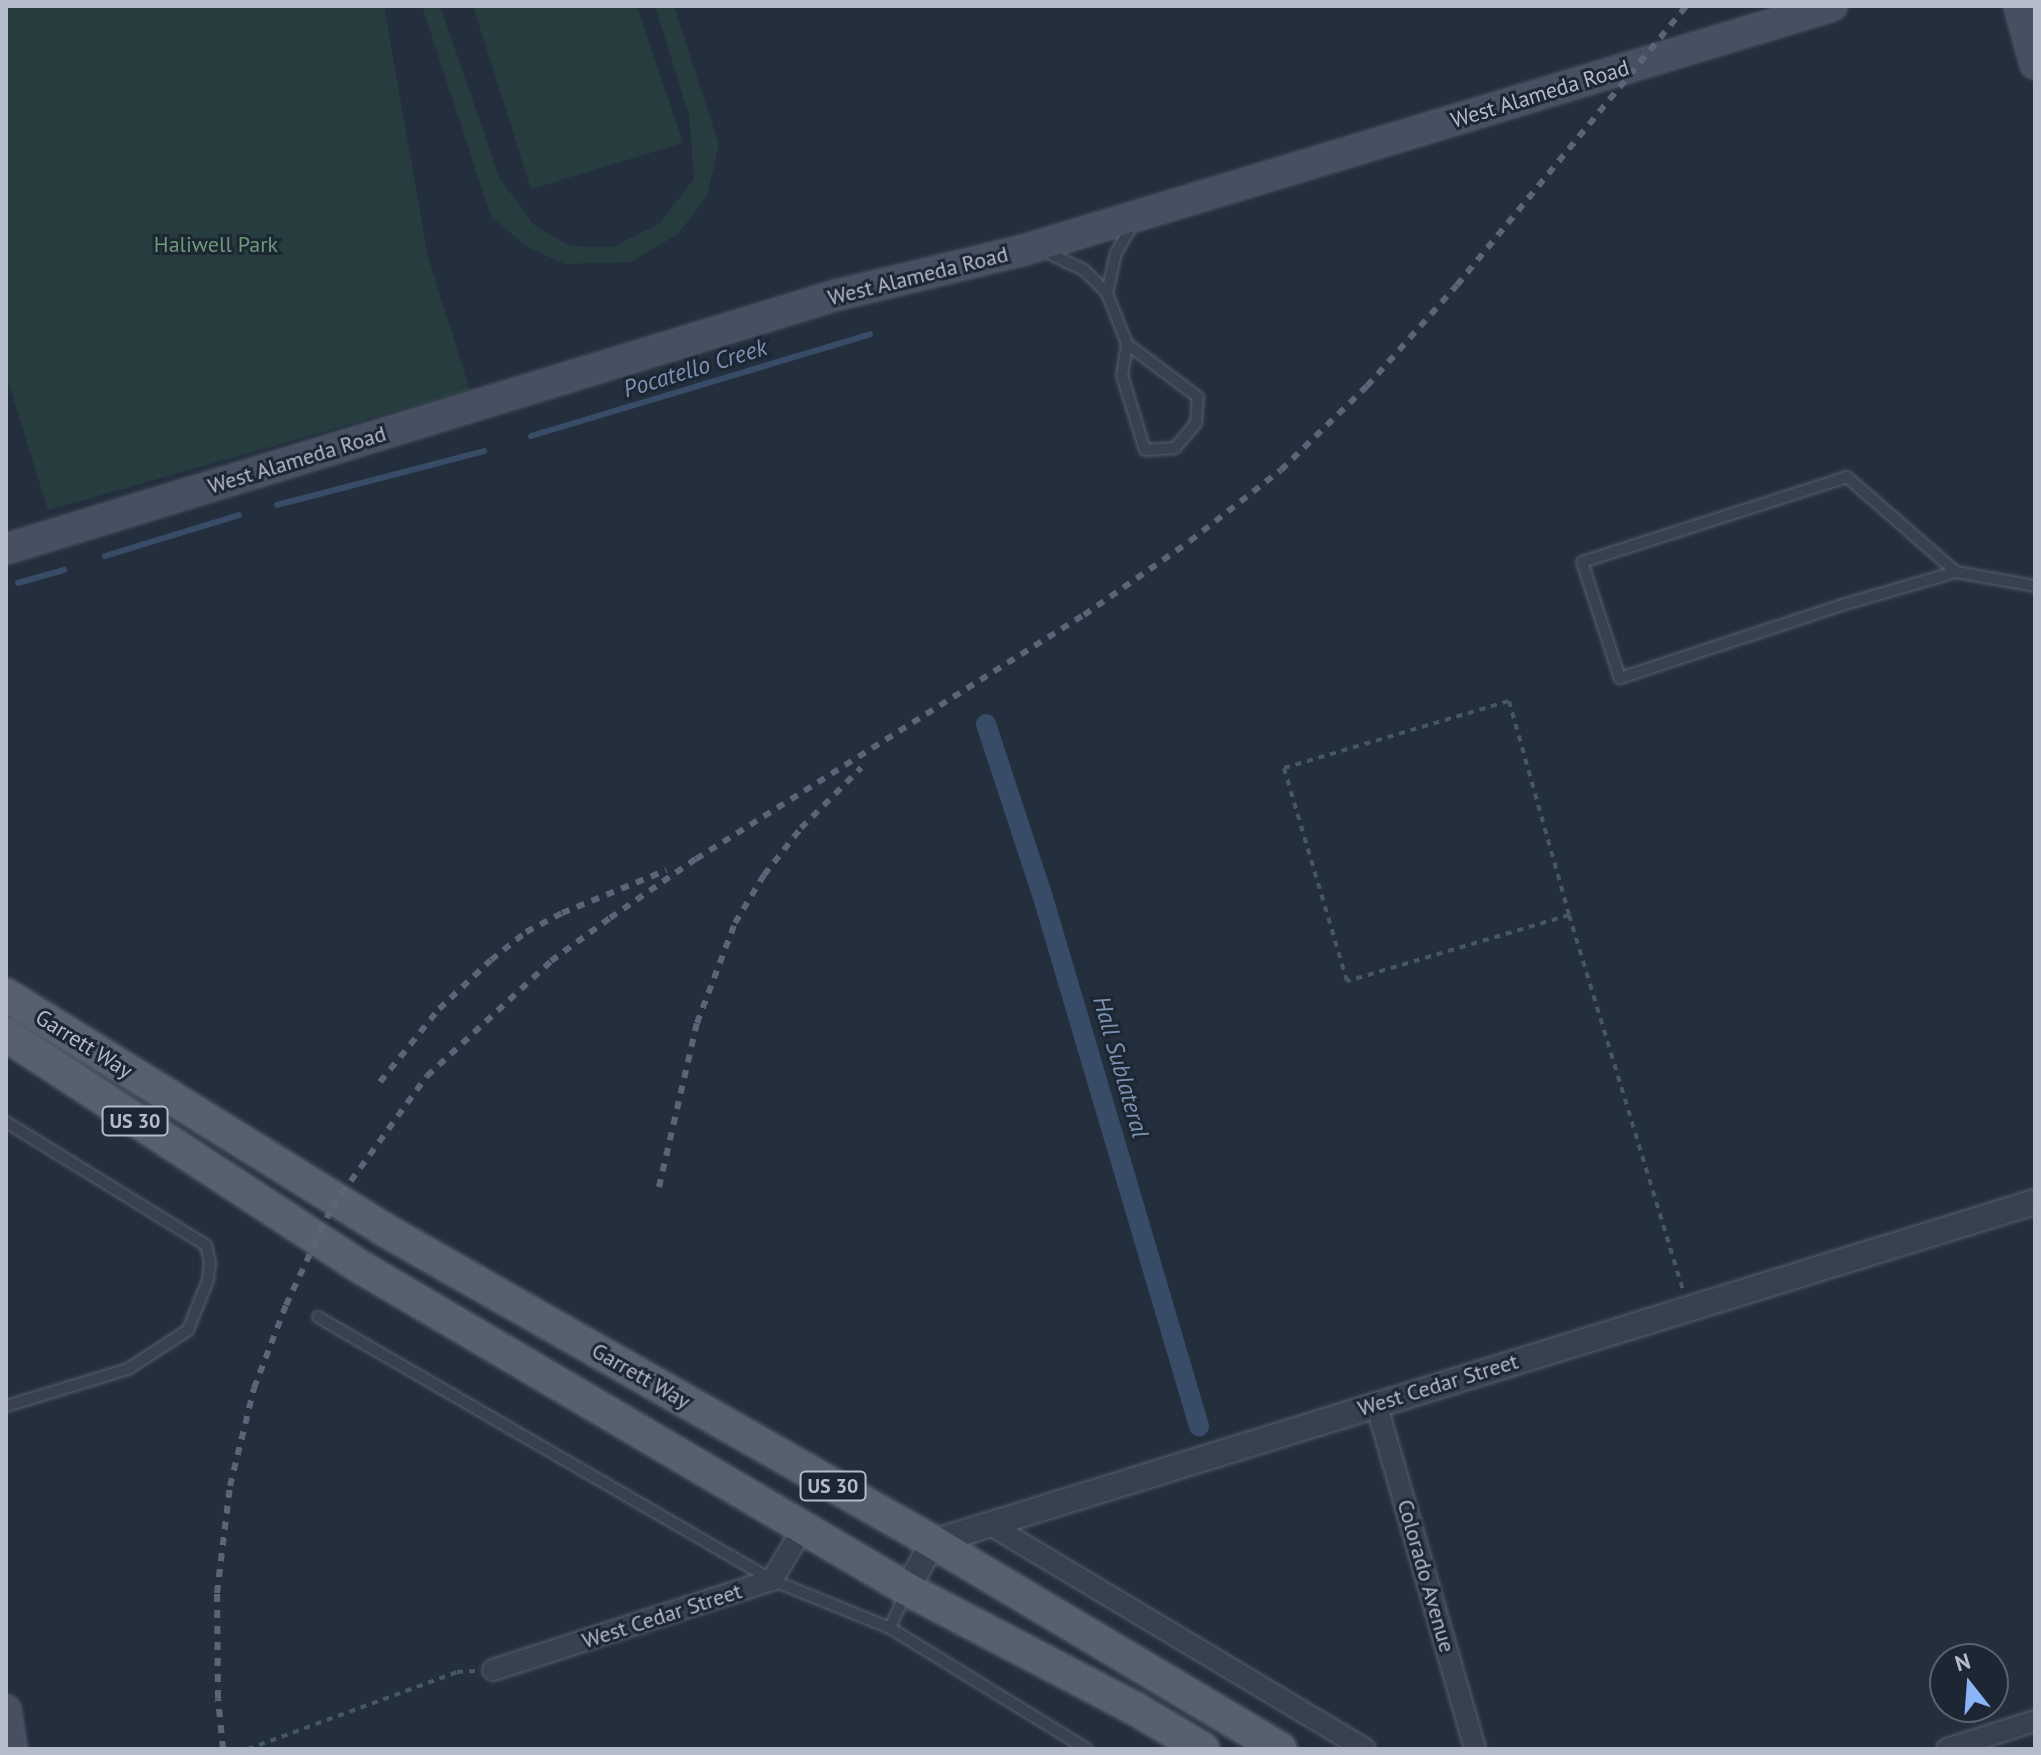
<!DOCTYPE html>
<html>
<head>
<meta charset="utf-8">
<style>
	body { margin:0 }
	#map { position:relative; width:2041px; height:1755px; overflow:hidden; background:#242f3e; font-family:"PT Sans",sans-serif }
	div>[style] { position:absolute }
	.green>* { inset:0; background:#263c3f }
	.stream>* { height:6px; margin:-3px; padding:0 3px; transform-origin:3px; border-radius:3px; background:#394c67 }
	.canal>* { height:20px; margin:-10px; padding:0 10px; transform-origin:10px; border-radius:10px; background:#394c67 }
	.path>* { height:4px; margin-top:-2px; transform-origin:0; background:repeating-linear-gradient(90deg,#44595c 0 6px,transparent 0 12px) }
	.roads { filter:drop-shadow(0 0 2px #565f6c) drop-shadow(0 0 2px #565f6c) }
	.service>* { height:10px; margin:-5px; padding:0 5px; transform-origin:5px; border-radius:5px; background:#38414e }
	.minor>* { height:20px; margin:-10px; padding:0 10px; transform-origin:10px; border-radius:10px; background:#38414e }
	.tertiary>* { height:24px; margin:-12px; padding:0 12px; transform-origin:12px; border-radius:12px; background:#38414e }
	.secondary>* { height:28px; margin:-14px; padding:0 14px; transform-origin:14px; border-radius:14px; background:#465061 }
	.primary>* { height:32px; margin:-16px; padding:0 16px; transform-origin:16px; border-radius:16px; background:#56606e }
	.rail>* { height:6px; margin-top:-3px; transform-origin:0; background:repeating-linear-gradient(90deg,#5a6575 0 8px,transparent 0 16px) }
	span { translate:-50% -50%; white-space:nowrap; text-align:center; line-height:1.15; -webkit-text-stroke:6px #1d2633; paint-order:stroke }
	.shield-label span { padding:2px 6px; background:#1d2633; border:2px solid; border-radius:6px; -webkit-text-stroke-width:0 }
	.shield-label { font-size:20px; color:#b4bcc9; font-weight:700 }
	.street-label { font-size:22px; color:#b4bcc9 }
	.park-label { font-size:22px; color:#6b9a76 }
	.water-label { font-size:24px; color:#7c92b1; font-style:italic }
	.frame { position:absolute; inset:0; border:8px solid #b4bcc9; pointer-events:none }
	.north { position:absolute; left:1929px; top:1643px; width:80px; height:80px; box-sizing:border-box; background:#1d2633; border:2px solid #59626f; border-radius:50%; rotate:343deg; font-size:22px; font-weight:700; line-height:32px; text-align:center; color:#b4bcc9 }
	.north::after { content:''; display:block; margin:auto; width:28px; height:36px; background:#8ab4f8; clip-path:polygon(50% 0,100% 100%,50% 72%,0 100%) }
</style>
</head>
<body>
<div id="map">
	<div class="green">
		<div style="clip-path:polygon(6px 6px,384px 6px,428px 257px,470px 390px,48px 510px,6px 375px)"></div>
		<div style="clip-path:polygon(422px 6px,440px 6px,500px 179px,535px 226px,570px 246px,612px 247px,660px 223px,694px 179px,689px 115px,655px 6px,674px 6px,719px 145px,707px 196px,678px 234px,631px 262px,565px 264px,529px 248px,491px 217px)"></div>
		<div style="clip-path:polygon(473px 6px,637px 6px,683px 143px,531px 189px)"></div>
	</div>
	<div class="stream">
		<div style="left:531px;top:436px;width:354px;rotate:-16.7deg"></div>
		<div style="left:277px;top:505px;width:214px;rotate:-14.6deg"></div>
		<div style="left:105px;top:556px;width:140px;rotate:-17deg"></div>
		<div style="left:18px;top:583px;width:48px;rotate:-15.8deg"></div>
	</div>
	<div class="canal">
		<div style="left:986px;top:724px;width:179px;rotate:71.8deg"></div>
		<div style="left:1042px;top:894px;width:555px;rotate:73.56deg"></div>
	</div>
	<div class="path">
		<div style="left:1509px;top:701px;width:222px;rotate:74.3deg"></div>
		<div style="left:1569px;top:915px;width:232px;rotate:163.4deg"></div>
		<div style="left:1347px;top:981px;width:222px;rotate:-106.5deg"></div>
		<div style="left:1284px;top:768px;width:235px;rotate:-16.6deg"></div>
		<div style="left:1569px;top:915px;width:393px;rotate:73.1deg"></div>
		<div style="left:248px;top:1749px;width:223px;rotate:-20.2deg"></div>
		<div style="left:457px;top:1672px;width:18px;rotate:-3deg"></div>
	</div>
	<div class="roads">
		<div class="service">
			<div style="left:1044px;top:251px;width:44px;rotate:25.4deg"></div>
			<div style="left:1084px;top:270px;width:33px;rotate:45deg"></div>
			<div style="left:1107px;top:293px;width:55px;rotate:68.6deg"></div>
			<div style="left:1127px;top:344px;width:31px;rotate:99deg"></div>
			<div style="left:1122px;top:375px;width:78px;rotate:73deg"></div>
			<div style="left:1145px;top:450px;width:30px;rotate:-4deg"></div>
			<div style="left:1175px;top:448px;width:33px;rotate:-50deg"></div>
			<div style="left:1196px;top:423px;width:26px;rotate:-86deg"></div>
			<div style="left:1198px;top:397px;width:89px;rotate:-143.3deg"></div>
			<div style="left:1107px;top:293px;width:41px;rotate:-77.3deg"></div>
			<div style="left:1116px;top:253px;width:34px;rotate:-60deg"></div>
			<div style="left:1956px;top:572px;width:145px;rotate:-138.9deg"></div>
			<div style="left:1847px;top:477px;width:278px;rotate:162.2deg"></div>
			<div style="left:1582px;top:562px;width:122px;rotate:71.9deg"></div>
			<div style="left:1620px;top:678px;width:237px;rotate:-18.2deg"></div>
			<div style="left:1845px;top:604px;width:116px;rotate:-16.1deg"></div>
			<div style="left:1956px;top:572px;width:80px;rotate:10deg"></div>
			<div style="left:6px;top:1122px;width:235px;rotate:31.6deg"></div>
			<div style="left:206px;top:1245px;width:18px;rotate:77deg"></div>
			<div style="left:210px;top:1263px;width:17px;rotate:97deg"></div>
			<div style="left:208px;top:1280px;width:54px;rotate:111.8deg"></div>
			<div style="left:188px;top:1330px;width:72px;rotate:147deg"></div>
			<div style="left:128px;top:1369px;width:127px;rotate:163.1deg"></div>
			<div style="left:318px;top:1317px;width:525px;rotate:30.08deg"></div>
			<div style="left:772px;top:1580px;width:127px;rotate:22.1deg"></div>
			<div style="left:890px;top:1628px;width:231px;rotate:31.6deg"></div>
			<div style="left:890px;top:1628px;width:37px;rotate:-66deg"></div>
		</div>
		<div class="minor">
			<div style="left:1376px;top:1403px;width:360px;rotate:74deg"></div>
			<div style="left:989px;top:1524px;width:438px;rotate:30.9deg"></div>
			<div style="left:493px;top:1670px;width:293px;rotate:-17.9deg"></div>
			<div style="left:772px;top:1580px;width:61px;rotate:-59.2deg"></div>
			<div style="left:1947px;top:1749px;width:92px;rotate:-17.7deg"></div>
		</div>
		<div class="tertiary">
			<div style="left:907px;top:1589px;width:54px;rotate:-61deg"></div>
			<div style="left:933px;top:1542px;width:1153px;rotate:-17.15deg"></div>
		</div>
		<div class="secondary">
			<div style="left:2019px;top:6px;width:60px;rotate:74.6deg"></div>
			<div style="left:6px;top:549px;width:869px;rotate:-17deg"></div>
			<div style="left:837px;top:295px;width:192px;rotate:-13.5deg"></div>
			<div style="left:1024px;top:250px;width:844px;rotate:-16.8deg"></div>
			<div style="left:6px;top:1710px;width:39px;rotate:81deg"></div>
		</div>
		<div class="primary">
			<div style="left:6px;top:995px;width:444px;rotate:31.8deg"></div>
			<div style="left:383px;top:1229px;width:633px;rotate:29.64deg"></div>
			<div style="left:933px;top:1542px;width:404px;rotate:30.8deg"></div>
			<div style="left:6px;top:1035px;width:428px;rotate:33.2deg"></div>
			<div style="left:364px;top:1269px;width:630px;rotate:30.51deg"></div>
			<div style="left:907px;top:1589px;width:256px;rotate:27.7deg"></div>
			<div style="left:1134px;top:1708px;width:80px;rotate:30.7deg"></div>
		</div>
	</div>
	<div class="rail">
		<div style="left:380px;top:1082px;width:94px;rotate:-51.1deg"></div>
		<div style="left:439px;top:1009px;width:71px;rotate:-43.3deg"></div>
		<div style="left:491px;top:960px;width:45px;rotate:-38.7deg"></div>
		<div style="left:526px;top:932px;width:41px;rotate:-27.8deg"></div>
		<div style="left:562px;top:913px;width:113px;rotate:-22.3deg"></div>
		<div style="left:659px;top:1187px;width:168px;rotate:-77deg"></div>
		<div style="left:697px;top:1023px;width:107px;rotate:-69.2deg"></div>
		<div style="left:735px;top:923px;width:56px;rotate:-58.9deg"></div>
		<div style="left:764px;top:875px;width:60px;rotate:-51.8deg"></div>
		<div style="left:801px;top:828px;width:85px;rotate:-45deg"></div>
		<div style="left:223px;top:1749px;width:51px;rotate:-95.6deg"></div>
		<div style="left:218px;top:1698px;width:105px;rotate:-90.5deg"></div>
		<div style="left:217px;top:1593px;width:108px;rotate:-83.1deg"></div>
		<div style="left:230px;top:1486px;width:101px;rotate:-76.2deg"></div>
		<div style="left:254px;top:1388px;width:89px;rotate:-68.9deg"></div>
		<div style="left:286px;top:1305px;width:108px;rotate:-64.9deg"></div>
		<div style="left:332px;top:1207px;width:162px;rotate:-54.1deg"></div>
		<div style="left:427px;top:1076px;width:169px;rotate:-42.8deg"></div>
		<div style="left:551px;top:961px;width:73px;rotate:-36.1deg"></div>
		<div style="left:610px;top:918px;width:104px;rotate:-34.5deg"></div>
		<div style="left:696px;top:859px;width:458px;rotate:-32.2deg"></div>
		<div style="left:1084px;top:615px;width:129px;rotate:-34.9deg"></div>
		<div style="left:1190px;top:541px;width:115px;rotate:-38deg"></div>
		<div style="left:1281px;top:470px;width:120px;rotate:-44.3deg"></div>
		<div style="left:1367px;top:386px;width:135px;rotate:-48.3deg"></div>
		<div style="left:1457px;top:285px;width:361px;rotate:-50.6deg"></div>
	</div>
	<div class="shield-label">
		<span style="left:135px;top:1121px">US 30</span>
		<span style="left:833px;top:1486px">US 30</span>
	</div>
	<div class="street-label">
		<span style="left:1540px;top:94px;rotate:-17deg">West Alameda Road</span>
		<span style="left:918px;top:276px;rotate:-14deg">West Alameda Road</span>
		<span style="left:297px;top:460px;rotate:-17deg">West Alameda Road</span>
		<span style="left:84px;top:1044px;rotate:32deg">Garrett Way</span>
		<span style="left:641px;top:1376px;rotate:30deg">Garrett Way</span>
		<span style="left:1438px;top:1385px;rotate:-17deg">West Cedar Street</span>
		<span style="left:1426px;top:1576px;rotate:74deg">Colorado Avenue</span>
		<span style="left:662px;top:1616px;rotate:-18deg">West Cedar Street</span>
	</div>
	<div class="park-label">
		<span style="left:216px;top:245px">Haliwell Park</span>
	</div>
	<div class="water-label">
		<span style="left:695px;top:368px;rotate:-17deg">Pocatello Creek</span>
		<span style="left:1121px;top:1067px;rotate:74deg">Hall Sublateral</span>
	</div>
	<div class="frame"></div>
	<div class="north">N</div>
</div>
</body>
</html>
